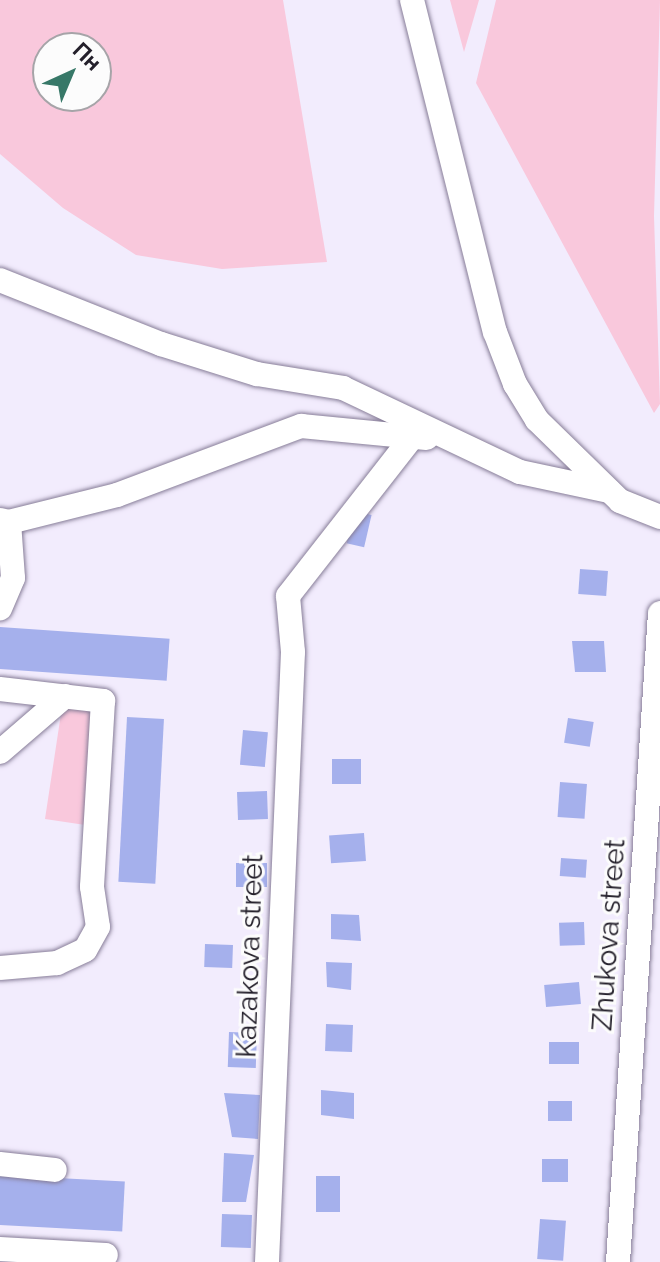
<!DOCTYPE html>
<html>
<head>
<meta charset="utf-8">
<style>
	body { margin:0 }
	#map { position:relative; width:660px; height:1262px; overflow:hidden; background:#f2ecfd; font-family:Raleway,sans-serif }
	div>[style] { position:absolute }
	.green>* { inset:0; background:#f9c8dc }
	.building>* { inset:0; background:#a5b0ec; transform-origin:0 0 }
	.roads { filter:drop-shadow(0 0 2px #877d98) drop-shadow(0 0 2px #877d98) }
	.minor>* { height:24px; margin:-12px; padding:0 12px; transform-origin:12px; border-radius:12px; background:#fff }
	span { translate:-50% -50%; white-space:nowrap; text-align:center; line-height:1.15; -webkit-text-stroke:6px #fcfcfc; paint-order:stroke }
	.street-label { font-size:28px; color:#24202b }
	.north { position:absolute; left:32px; top:32px; width:80px; height:80px; box-sizing:border-box; background:#fcfcfc; border:2px solid #a6a4a8; border-radius:50%; rotate:44deg; font-size:22px; font-weight:700; line-height:32px; text-align:center; color:#24202b }
	.north::after { content:''; display:block; margin:auto; width:28px; height:36px; background:#377868; clip-path:polygon(50% 0,100% 100%,50% 72%,0 100%) }
</style>
</head>
<body>
<div id="map">
	<div class="green">
		<div style="clip-path:polygon(evenodd,0 0,283px 0,327px 262px,222px 269px,136px 255px,63px 208px,0 154px,0 0,48px 48px,96px 48px,96px 96px,48px 96px,48px 48px)"></div>
		<div style="clip-path:polygon(450px 0,479px 0,464px 52px)"></div>
		<div style="clip-path:polygon(496px 0,660px 0,654px 216px,660px 404px,654px 413px,476px 83px)"></div>
		<div style="clip-path:polygon(62px 707px,98px 708px,92px 826px,45px 819px)"></div>
	</div>
	<div class="building">
		<div style="left:354px;top:511px;width:18px;height:33px;rotate:13deg"></div>
		<div style="left:580px;top:569px;width:28px;height:25px;rotate:4deg"></div>
		<div style="left:0;top:627px;width:170px;height:42px;rotate:4deg"></div>
		<div style="clip-path:polygon(572px 641px,604px 641px,606px 672px,575px 672px)"></div>
		<div style="left:127px;top:717px;width:37px;height:165px;rotate:3deg"></div>
		<div style="left:568px;top:718px;width:26px;height:25px;rotate:9deg"></div>
		<div style="left:243px;top:730px;width:25px;height:35px;rotate:5deg"></div>
		<div style="left:332px;top:759px;width:29px;height:25px"></div>
		<div style="left:560px;top:782px;width:27px;height:35px;rotate:4deg"></div>
		<div style="left:267px;top:791px;width:28px;height:30px;rotate:88deg"></div>
		<div style="left:364px;top:833px;width:28px;height:35px;rotate:86deg"></div>
		<div style="left:561px;top:858px;width:26px;height:18px;rotate:4deg"></div>
		<div style="left:236px;top:863px;width:31px;height:24px"></div>
		<div style="clip-path:polygon(331px 914px,359px 915px,361px 941px,331px 939px)"></div>
		<div style="left:584px;top:922px;width:23px;height:25px;rotate:88deg"></div>
		<div style="left:205px;top:944px;width:28px;height:23px;rotate:2deg"></div>
		<div style="clip-path:polygon(326px 962px,352px 963px,351px 990px,327px 987px)"></div>
		<div style="left:579px;top:982px;width:22px;height:35px;rotate:85deg"></div>
		<div style="left:326px;top:1024px;width:27px;height:27px;rotate:2deg"></div>
		<div style="left:229px;top:1032px;width:28px;height:35px;rotate:2deg"></div>
		<div style="left:549px;top:1042px;width:30px;height:22px"></div>
		<div style="clip-path:polygon(321px 1090px,354px 1093px,354px 1119px,321px 1115px)"></div>
		<div style="clip-path:polygon(224px 1093px,260px 1095px,258px 1139px,232px 1137px)"></div>
		<div style="left:548px;top:1101px;width:24px;height:20px"></div>
		<div style="clip-path:polygon(224px 1153px,254px 1155px,246px 1202px,222px 1202px)"></div>
		<div style="left:542px;top:1159px;width:26px;height:23px"></div>
		<div style="left:0;top:1175px;width:125px;height:50px;rotate:3deg"></div>
		<div style="left:316px;top:1176px;width:24px;height:36px"></div>
		<div style="left:222px;top:1214px;width:30px;height:33px;rotate:2deg"></div>
		<div style="left:540px;top:1219px;width:26px;height:40px;rotate:4deg"></div>
	</div>
	<div class="roads">
		<div class="minor">
			<div style="left:412px;top:0;width:342px;rotate:76deg"></div>
			<div style="left:495px;top:332px;width:56px;rotate:69deg"></div>
			<div style="left:515px;top:384px;width:42px;rotate:58.6deg"></div>
			<div style="left:537px;top:420px;width:116px;rotate:44.3deg"></div>
			<div style="left:620px;top:501px;width:43px;rotate:21.8deg"></div>
			<div style="left:0;top:280px;width:173px;rotate:21.7deg"></div>
			<div style="left:161px;top:344px;width:101px;rotate:17.4deg"></div>
			<div style="left:257px;top:374px;width:87px;rotate:9.2deg"></div>
			<div style="left:343px;top:388px;width:196px;rotate:25.4deg"></div>
			<div style="left:520px;top:472px;width:91px;rotate:12.1deg"></div>
			<div style="left:0;top:520px;width:9px;rotate:13deg"></div>
			<div style="left:9px;top:522px;width:56px;rotate:85.9deg"></div>
			<div style="left:13px;top:578px;width:33px;rotate:113deg"></div>
			<div style="left:9px;top:522px;width:111px;rotate:-14deg"></div>
			<div style="left:117px;top:495px;width:197px;rotate:-20.6deg"></div>
			<div style="left:301px;top:426px;width:126px;rotate:5.5deg"></div>
			<div style="left:0;top:689px;width:104px;rotate:6.6deg"></div>
			<div style="left:103px;top:701px;width:186px;rotate:93.4deg"></div>
			<div style="left:92px;top:887px;width:40px;rotate:81.5deg"></div>
			<div style="left:98px;top:927px;width:26px;rotate:119deg"></div>
			<div style="left:85px;top:950px;width:31px;rotate:155deg"></div>
			<div style="left:57px;top:963px;width:57px;rotate:175deg"></div>
			<div style="left:0;top:752px;width:86px;rotate:-40.7deg"></div>
			<div style="left:0;top:1164px;width:55px;rotate:6.2deg"></div>
			<div style="left:0;top:1249px;width:106px;rotate:3.2deg"></div>
			<div style="left:267px;top:1262px;width:611px;rotate:-87.56deg"></div>
			<div style="left:293px;top:652px;width:56px;rotate:-95.1deg"></div>
			<div style="left:288px;top:596px;width:203px;rotate:-52deg"></div>
			<div style="left:618px;top:1262px;width:650px;rotate:-86.3deg"></div>
		</div>
	</div>
	<div class="street-label">
		<span style="left:609px;top:935px;rotate:-86deg">Zhukova street</span>
		<span style="left:250px;top:956px;rotate:-88deg">Kazakova street</span>
	</div>
	<div class="north">Пн</div>
</div>
</body>
</html>
